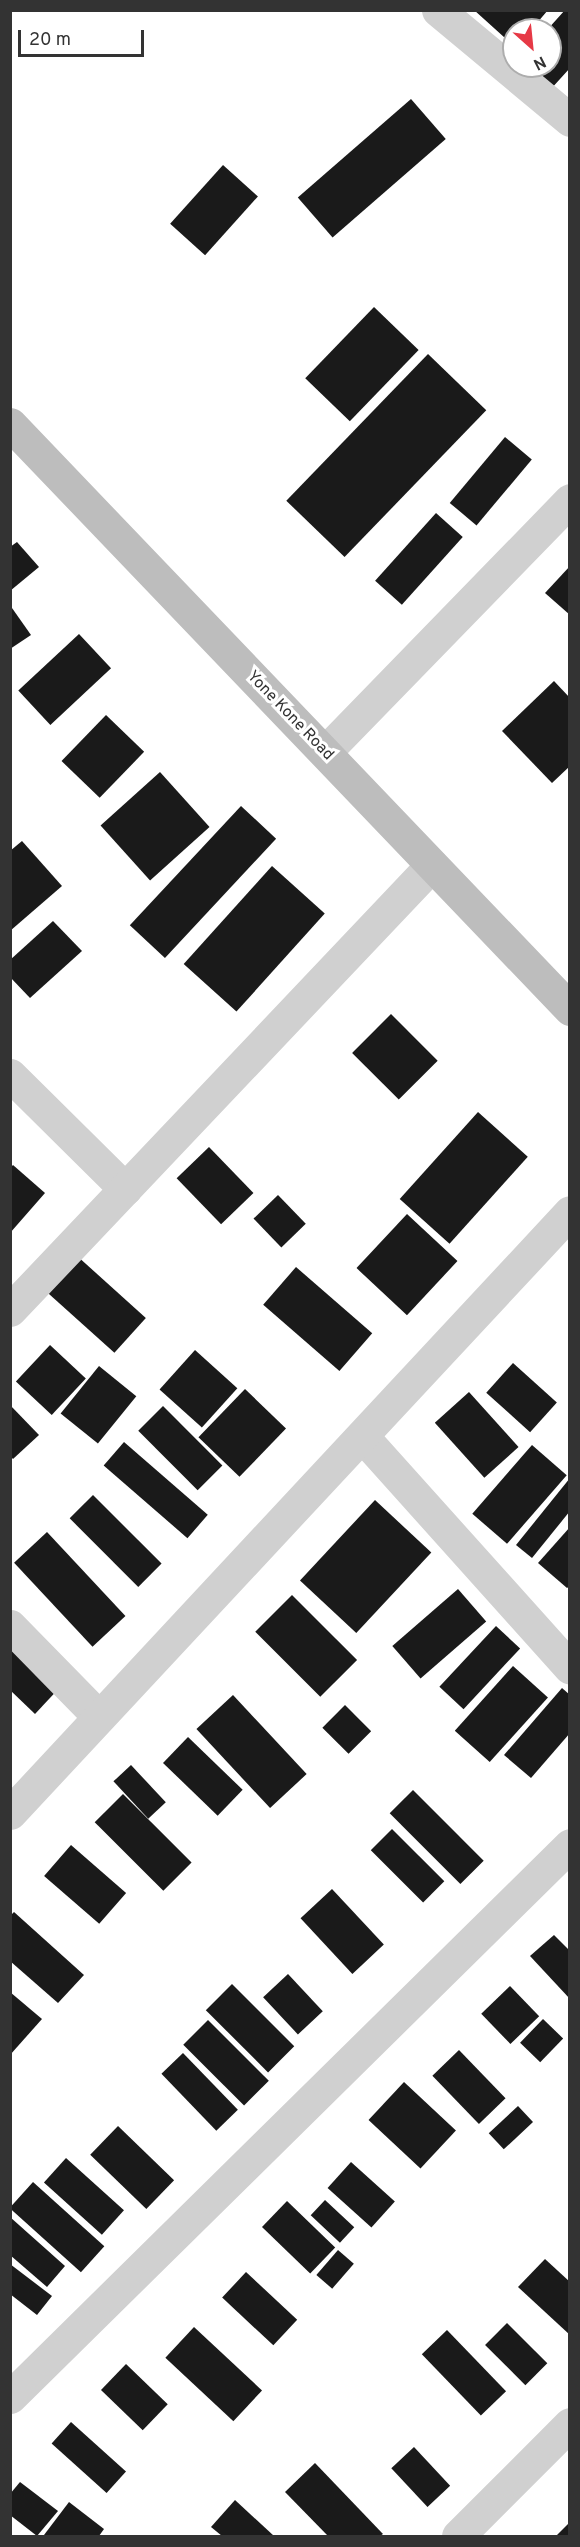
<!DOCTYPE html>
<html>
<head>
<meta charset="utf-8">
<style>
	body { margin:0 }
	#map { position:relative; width:580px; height:2547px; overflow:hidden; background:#fff; font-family:Overpass,sans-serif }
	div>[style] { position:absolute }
	.building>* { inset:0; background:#1a1a1a; transform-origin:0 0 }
	.street>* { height:33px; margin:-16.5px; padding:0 16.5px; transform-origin:16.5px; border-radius:16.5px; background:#d0d0d0 }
	.secondary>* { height:33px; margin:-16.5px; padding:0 16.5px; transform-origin:16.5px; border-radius:16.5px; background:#bdbdbd }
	span { translate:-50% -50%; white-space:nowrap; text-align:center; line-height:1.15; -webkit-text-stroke:6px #fff; paint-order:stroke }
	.street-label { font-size:16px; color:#333 }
	.frame { position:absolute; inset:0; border:12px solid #333; pointer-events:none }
	.north { position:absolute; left:502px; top:18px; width:60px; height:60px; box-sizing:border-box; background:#fff; border:2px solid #adadad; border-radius:50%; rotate:153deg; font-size:16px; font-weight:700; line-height:24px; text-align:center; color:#333 }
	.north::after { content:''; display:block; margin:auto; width:21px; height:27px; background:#e63946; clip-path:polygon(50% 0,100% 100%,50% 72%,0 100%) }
	.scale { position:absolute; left:18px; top:30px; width:126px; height:27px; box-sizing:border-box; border:3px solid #333; border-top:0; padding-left:8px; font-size:18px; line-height:21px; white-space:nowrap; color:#333; -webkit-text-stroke:4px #fff; paint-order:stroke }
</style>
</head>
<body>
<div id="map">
	<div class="building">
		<div style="clip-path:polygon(474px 10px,548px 10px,531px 30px,514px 30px,514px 46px)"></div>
		<div style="clip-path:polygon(565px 10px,570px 10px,570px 68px,550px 90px,523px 66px,550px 66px,550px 30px,547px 30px)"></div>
		<div style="left:411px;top:99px;width:53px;height:150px;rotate:49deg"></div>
		<div style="left:223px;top:165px;width:47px;height:79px;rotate:42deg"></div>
		<div style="left:374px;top:307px;width:62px;height:99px;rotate:44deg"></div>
		<div style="left:428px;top:354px;width:81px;height:204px;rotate:44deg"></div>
		<div style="left:505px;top:437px;width:35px;height:86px;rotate:40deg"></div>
		<div style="left:436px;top:513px;width:36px;height:91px;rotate:42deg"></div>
		<div style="clip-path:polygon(17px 542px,39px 567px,10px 591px,10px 547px)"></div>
		<div style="clip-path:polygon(570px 566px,570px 615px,545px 593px)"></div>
		<div style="clip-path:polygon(12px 608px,31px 635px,10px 649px,10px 609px)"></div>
		<div style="left:79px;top:634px;width:47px;height:83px;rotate:47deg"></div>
		<div style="clip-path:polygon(554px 681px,570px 698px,570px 766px,552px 783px,502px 731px)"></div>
		<div style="left:106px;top:715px;width:53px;height:64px;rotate:44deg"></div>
		<div style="left:160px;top:772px;width:74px;height:80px;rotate:48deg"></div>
		<div style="left:241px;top:806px;width:48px;height:163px;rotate:43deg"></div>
		<div style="clip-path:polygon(22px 841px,62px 886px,10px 931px,10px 851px)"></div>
		<div style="left:272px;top:866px;width:71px;height:132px;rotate:42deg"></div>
		<div style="clip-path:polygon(53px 921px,82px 951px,30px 998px,10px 977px,10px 960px)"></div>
		<div style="left:391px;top:1014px;width:66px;height:55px;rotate:45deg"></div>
		<div style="left:478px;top:1112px;width:67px;height:117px;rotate:42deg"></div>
		<div style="left:209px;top:1147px;width:64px;height:45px;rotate:46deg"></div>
		<div style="clip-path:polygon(13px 1165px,45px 1193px,10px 1233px,10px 1168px)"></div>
		<div style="left:278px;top:1195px;width:40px;height:34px;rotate:46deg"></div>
		<div style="left:407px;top:1214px;width:69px;height:74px;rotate:43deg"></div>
		<div style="left:76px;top:1255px;width:94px;height:47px;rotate:42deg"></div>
		<div style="left:296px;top:1267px;width:101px;height:50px;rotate:41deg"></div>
		<div style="left:50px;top:1345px;width:49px;height:50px;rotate:43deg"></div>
		<div style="left:195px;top:1350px;width:57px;height:53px;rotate:42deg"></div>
		<div style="left:513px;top:1363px;width:59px;height:40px;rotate:42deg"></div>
		<div style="left:99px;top:1366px;width:48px;height:61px;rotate:39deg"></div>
		<div style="left:245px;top:1389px;width:57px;height:67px;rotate:44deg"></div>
		<div style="left:469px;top:1392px;width:74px;height:46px;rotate:48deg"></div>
		<div style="clip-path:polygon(10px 1405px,39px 1435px,13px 1459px,10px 1456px)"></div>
		<div style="left:163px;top:1406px;width:84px;height:35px;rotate:45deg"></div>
		<div style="left:124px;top:1442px;width:111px;height:31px;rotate:41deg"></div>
		<div style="left:532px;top:1445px;width:46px;height:91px;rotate:41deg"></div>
		<div style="clip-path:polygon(570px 1478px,570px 1511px,532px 1558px,516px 1545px)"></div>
		<div style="left:93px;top:1495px;width:97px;height:33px;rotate:45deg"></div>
		<div style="left:375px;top:1500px;width:77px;height:110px;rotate:43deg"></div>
		<div style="clip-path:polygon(570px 1527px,570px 1586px,567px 1588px,538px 1563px)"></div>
		<div style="left:47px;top:1532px;width:115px;height:45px;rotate:47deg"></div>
		<div style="left:458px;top:1589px;width:43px;height:87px;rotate:49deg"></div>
		<div style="left:292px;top:1595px;width:92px;height:52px;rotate:45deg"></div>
		<div style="left:496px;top:1626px;width:33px;height:83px;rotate:43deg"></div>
		<div style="clip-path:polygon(10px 1636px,63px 1684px,35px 1714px,10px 1690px)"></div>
		<div style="left:513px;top:1666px;width:47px;height:87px;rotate:42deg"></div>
		<div style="clip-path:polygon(562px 1688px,570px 1695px,570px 1733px,531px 1778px,504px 1755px)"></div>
		<div style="left:233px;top:1695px;width:108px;height:50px;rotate:47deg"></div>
		<div style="left:345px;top:1705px;width:37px;height:32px;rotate:45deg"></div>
		<div style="left:188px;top:1737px;width:76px;height:36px;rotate:44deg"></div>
		<div style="left:131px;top:1765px;width:51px;height:24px;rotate:47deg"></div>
		<div style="left:413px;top:1790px;width:100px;height:33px;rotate:45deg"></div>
		<div style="left:123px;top:1794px;width:97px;height:40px;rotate:45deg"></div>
		<div style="left:392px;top:1829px;width:74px;height:30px;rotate:45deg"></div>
		<div style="left:71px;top:1845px;width:73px;height:41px;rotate:41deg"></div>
		<div style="left:332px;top:1889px;width:76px;height:43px;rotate:47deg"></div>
		<div style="clip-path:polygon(14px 1912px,84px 1975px,58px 2003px,10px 1961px,10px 1916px)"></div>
		<div style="clip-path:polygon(554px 1935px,570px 1951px,570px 1999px,530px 1956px)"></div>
		<div style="left:288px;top:1974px;width:51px;height:34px;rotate:47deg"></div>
		<div style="left:232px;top:1984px;width:88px;height:37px;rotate:45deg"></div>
		<div style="left:510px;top:1986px;width:42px;height:40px;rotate:46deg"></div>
		<div style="clip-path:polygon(10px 1992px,42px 2019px,10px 2055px)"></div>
		<div style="left:543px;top:2019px;width:28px;height:33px;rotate:44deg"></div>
		<div style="left:208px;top:2020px;width:86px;height:35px;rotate:45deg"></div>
		<div style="left:459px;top:2050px;width:67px;height:37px;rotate:46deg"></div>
		<div style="left:183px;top:2053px;width:79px;height:30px;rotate:46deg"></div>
		<div style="left:404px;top:2082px;width:71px;height:52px;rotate:43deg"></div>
		<div style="left:518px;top:2106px;width:22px;height:40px;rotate:47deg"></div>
		<div style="left:118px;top:2126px;width:78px;height:40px;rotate:44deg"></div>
		<div style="left:66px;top:2158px;width:78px;height:33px;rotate:42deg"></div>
		<div style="left:351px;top:2162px;width:59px;height:35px;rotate:42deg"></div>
		<div style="left:33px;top:2182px;width:96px;height:35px;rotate:42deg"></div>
		<div style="left:325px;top:2200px;width:40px;height:21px;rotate:43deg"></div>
		<div style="left:287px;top:2201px;width:67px;height:36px;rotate:44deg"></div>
		<div style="clip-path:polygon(10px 2217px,65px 2266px,47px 2287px,10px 2255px)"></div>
		<div style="left:338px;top:2250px;width:21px;height:33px;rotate:41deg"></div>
		<div style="clip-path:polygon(545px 2259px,570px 2282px,570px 2335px,518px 2287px)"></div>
		<div style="clip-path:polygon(10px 2264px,52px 2296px,37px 2315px,10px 2294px)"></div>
		<div style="left:246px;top:2272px;width:70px;height:35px;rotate:43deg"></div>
		<div style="left:507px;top:2323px;width:57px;height:31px;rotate:45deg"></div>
		<div style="left:194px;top:2327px;width:93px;height:42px;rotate:43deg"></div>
		<div style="left:447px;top:2330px;width:85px;height:35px;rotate:46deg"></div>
		<div style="left:126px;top:2364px;width:58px;height:36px;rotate:44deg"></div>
		<div style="left:71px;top:2422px;width:74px;height:29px;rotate:42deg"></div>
		<div style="left:414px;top:2447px;width:53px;height:31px;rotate:47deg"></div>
		<div style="clip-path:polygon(315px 2463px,383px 2534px,380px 2536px,328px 2536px,285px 2492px)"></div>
		<div style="clip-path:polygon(20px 2482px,58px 2511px,37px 2536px,10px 2515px,10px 2494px)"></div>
		<div style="clip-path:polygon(235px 2500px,274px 2536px,222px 2536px,211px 2527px)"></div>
		<div style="clip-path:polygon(69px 2502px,104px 2529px,99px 2536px,44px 2535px)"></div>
		<div style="clip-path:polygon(570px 2522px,570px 2536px,556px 2536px)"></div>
	</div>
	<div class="street">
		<div style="left:438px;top:10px;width:172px;rotate:39.8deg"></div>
		<div style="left:325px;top:752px;width:351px;rotate:-45.8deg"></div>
		<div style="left:10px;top:1075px;width:162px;rotate:44.7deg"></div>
		<div style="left:10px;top:1310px;width:613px;rotate:-46.52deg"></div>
		<div style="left:363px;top:1437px;width:310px;rotate:48.1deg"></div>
		<div style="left:10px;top:1626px;width:126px;rotate:45.6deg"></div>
		<div style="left:10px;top:1813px;width:821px;rotate:-47.02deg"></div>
		<div style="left:10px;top:2397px;width:786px;rotate:-44.59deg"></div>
		<div style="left:458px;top:2536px;width:158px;rotate:-45deg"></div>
	</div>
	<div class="secondary">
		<div style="left:10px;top:424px;width:810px;rotate:46.25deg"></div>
	</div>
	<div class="street-label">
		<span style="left:290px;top:716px;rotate:46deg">Yone Kone Road</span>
	</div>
	<div class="frame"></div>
	<div class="north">N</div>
	<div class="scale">20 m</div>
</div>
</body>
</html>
